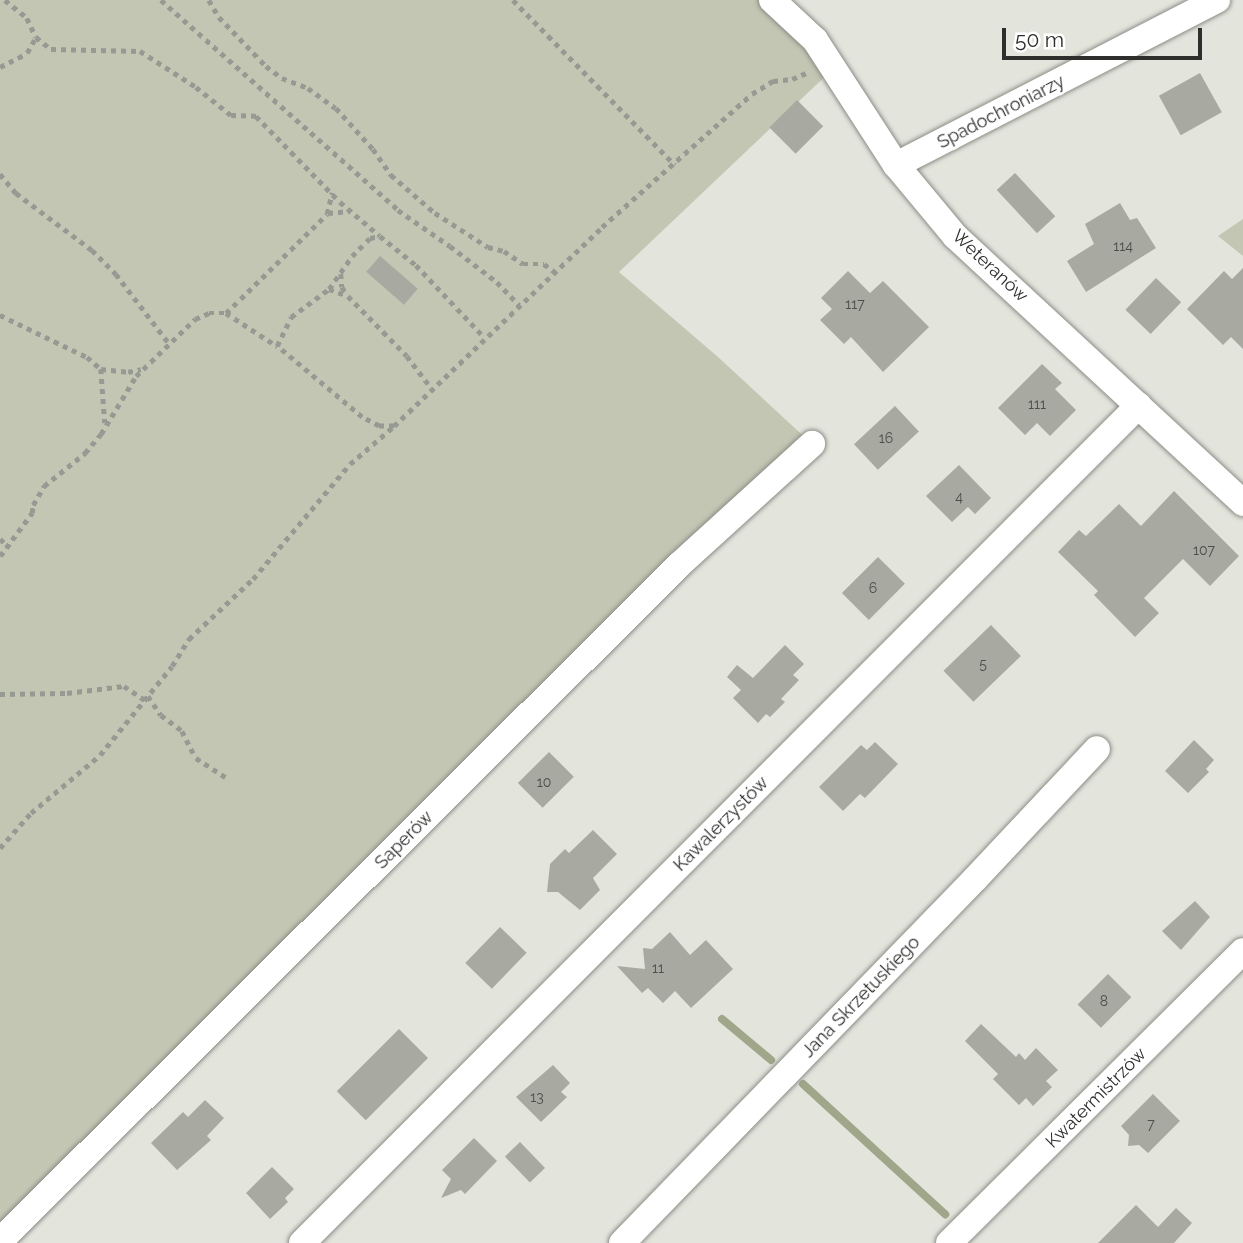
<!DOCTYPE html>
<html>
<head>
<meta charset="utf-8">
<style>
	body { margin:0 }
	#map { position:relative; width:1243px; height:1243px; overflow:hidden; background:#e3e5dd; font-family:Raleway,sans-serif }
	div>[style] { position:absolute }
	.green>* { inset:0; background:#c2c6b3 }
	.stream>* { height:8px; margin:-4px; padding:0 4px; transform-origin:4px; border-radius:4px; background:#a0a689 }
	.building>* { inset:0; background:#a8aaa2; transform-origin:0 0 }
	.path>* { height:4.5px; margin-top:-2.25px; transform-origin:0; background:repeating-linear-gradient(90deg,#979993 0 5px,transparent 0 10px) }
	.roads { filter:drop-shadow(0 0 2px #8b8d86) drop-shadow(0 0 2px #8b8d86) }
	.street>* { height:26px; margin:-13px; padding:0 13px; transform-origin:13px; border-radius:13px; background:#fff }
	span { translate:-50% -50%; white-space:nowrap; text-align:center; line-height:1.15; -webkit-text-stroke:5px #fff; paint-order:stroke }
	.number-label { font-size:14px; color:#4c4e4a }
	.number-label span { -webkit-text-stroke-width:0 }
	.street-label { font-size:18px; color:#2e2f2c }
	.scale { position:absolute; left:1002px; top:28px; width:200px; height:32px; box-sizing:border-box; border:4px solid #2e2f2c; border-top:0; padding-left:9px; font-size:21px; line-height:24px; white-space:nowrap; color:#2e2f2c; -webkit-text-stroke:5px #fff; paint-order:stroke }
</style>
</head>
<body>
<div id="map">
	<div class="green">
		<div style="clip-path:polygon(0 0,772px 0,834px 68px,619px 272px,718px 357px,812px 444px,0 1241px)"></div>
		<div style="clip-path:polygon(1243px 219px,1243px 256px,1218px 236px)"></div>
	</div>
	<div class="stream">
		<div style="left:722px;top:1019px;width:64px;rotate:39.9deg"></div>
		<div style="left:803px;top:1084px;width:193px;rotate:42.5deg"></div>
	</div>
	<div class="building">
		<div style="left:1200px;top:73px;width:45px;height:47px;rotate:61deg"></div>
		<div style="left:797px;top:100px;width:37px;height:39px;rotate:45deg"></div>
		<div style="left:1015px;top:173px;width:59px;height:25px;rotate:47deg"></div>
		<div style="clip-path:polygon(1120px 203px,1130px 220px,1137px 218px,1156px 248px,1086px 292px,1067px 261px,1094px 244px,1085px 224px)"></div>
		<div style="left:380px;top:256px;width:50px;height:21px;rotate:41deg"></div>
		<div style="clip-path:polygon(1243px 268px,1243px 349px,1231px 337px,1223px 345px,1187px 309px,1224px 271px,1232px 279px)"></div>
		<div style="clip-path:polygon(848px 271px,870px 293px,883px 281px,929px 327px,883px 372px,851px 337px,844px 344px,820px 320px,832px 309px,821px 298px)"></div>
		<div style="left:1156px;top:278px;width:35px;height:44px;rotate:44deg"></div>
		<div style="clip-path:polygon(1042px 364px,1062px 383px,1055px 389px,1076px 410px,1050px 436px,1037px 423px,1025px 435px,998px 408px)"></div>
		<div style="left:895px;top:406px;width:35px;height:56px;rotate:47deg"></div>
		<div style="clip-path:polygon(959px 465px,991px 498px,975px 514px,968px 507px,952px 522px,926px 496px)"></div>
		<div style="clip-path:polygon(1174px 491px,1239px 556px,1210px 586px,1183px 559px,1144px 598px,1159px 613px,1135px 637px,1094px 595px,1098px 591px,1058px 552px,1079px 530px,1086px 536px,1119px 504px,1141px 526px)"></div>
		<div style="left:878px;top:557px;width:38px;height:51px;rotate:45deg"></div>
		<div style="left:991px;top:625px;width:43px;height:66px;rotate:46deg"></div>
		<div style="clip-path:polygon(785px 645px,804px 664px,793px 675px,799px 680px,781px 699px,785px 702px,770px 717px,766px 714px,758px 723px,733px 698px,741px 690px,727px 677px,737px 665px,753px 678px)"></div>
		<div style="clip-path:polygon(1194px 740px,1214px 760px,1206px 769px,1209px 772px,1188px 793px,1165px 771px)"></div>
		<div style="clip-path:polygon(875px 742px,898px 764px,865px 798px,860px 794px,843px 811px,819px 787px,861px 745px,867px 750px)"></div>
		<div style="left:549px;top:752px;width:35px;height:44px;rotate:45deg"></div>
		<div style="clip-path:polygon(593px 830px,617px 854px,593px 878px,600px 890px,580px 910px,558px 892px,547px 892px,550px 864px,565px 849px,569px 853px)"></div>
		<div style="clip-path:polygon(1195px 901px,1210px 917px,1181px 950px,1162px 931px)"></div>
		<div style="left:500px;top:927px;width:37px;height:50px;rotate:44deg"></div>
		<div style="clip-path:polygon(670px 932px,690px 955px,706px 940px,733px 969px,691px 1008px,675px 991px,663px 1003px,648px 988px,642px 993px,617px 966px,645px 969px,643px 948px,652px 949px)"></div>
		<div style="left:1108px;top:974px;width:33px;height:43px;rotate:45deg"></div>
		<div style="clip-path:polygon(981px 1024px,1016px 1057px,1019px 1053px,1025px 1060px,1036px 1048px,1058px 1070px,1046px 1081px,1052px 1087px,1033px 1106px,1026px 1098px,1019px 1105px,993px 1079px,998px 1074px,965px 1041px)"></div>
		<div style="left:399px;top:1029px;width:41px;height:88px;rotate:45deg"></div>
		<div style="clip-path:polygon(553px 1065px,570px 1083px,561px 1092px,567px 1097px,541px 1122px,516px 1097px)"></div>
		<div style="clip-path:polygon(1153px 1094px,1180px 1121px,1148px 1153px,1139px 1145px,1128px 1146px,1129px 1135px,1121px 1126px)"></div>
		<div style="clip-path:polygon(205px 1100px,224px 1118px,207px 1136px,211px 1140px,177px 1170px,151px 1143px,183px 1112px,188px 1117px)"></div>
		<div style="clip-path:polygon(474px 1138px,497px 1161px,465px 1194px,461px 1190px,441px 1198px,451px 1179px,442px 1170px)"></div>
		<div style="left:520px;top:1142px;width:36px;height:21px;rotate:46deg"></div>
		<div style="clip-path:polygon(272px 1167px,294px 1189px,285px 1198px,288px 1202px,270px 1219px,246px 1193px)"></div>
		<div style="clip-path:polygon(1136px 1205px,1158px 1227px,1176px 1208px,1192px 1223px,1174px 1243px,1098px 1243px)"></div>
	</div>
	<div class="path">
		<div style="left:5px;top:0;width:28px;rotate:39deg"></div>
		<div style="left:27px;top:18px;width:21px;rotate:65deg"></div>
		<div style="left:36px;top:37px;width:19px;rotate:39deg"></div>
		<div style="left:51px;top:49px;width:89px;rotate:1.3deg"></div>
		<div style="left:140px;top:51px;width:67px;rotate:32.7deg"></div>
		<div style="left:196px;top:87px;width:45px;rotate:38.7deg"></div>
		<div style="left:231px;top:115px;width:25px;rotate:2deg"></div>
		<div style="left:256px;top:116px;width:120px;rotate:45.7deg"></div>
		<div style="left:340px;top:202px;width:52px;rotate:40.4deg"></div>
		<div style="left:161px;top:0;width:317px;rotate:41.5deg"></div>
		<div style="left:398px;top:210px;width:63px;rotate:34.7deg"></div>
		<div style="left:450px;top:246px;width:59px;rotate:37.5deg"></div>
		<div style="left:497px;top:282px;width:32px;rotate:46deg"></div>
		<div style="left:209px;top:0;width:20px;rotate:60deg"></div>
		<div style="left:219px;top:17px;width:68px;rotate:46.2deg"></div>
		<div style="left:266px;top:66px;width:20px;rotate:37deg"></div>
		<div style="left:282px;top:78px;width:28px;rotate:21deg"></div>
		<div style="left:308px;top:88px;width:34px;rotate:36deg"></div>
		<div style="left:336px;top:108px;width:55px;rotate:47.9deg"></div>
		<div style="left:373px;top:149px;width:32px;rotate:55deg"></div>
		<div style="left:391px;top:175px;width:58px;rotate:40.8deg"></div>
		<div style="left:435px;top:213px;width:63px;rotate:32.7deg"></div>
		<div style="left:488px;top:247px;width:16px;rotate:14deg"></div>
		<div style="left:504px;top:251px;width:23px;rotate:34deg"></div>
		<div style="left:523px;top:264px;width:21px"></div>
		<div style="left:544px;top:264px;width:14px;rotate:36deg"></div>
		<div style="left:513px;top:0;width:231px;rotate:45.5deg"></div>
		<div style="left:0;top:67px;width:30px;rotate:-27deg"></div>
		<div style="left:27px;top:53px;width:18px;rotate:-61deg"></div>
		<div style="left:0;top:174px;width:25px;rotate:50deg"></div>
		<div style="left:16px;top:193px;width:95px;rotate:36.9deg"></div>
		<div style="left:92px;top:250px;width:34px;rotate:45deg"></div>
		<div style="left:116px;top:274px;width:86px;rotate:52.6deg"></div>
		<div style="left:328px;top:213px;width:22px;rotate:-5deg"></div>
		<div style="left:341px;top:274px;width:13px;rotate:86deg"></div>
		<div style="left:342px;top:287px;width:9px;rotate:58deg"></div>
		<div style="left:329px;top:289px;width:20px;rotate:20deg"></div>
		<div style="left:348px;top:296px;width:84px;rotate:45.5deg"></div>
		<div style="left:407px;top:356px;width:41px;rotate:52.9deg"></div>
		<div style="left:226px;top:313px;width:141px;rotate:-44.4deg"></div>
		<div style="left:327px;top:214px;width:22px;rotate:-77deg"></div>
		<div style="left:0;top:315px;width:97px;rotate:25.8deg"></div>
		<div style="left:87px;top:357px;width:18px;rotate:41deg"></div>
		<div style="left:101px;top:369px;width:27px;rotate:6deg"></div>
		<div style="left:128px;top:372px;width:13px;rotate:-13deg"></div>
		<div style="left:101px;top:369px;width:54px;rotate:85.8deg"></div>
		<div style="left:394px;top:426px;width:15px;rotate:180deg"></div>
		<div style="left:379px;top:426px;width:19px;rotate:-152deg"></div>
		<div style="left:362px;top:417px;width:111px;rotate:-140.1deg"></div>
		<div style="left:277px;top:346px;width:32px;rotate:-64deg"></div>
		<div style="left:291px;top:317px;width:47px;rotate:-36.4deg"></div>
		<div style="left:329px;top:289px;width:40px;rotate:-55.1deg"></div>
		<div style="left:352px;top:256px;width:25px;rotate:-45deg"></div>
		<div style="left:370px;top:238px;width:10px;rotate:-11deg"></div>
		<div style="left:380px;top:236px;width:46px;rotate:38.9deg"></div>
		<div style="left:416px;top:265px;width:99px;rotate:46.6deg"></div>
		<div style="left:0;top:539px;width:13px;rotate:39deg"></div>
		<div style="left:0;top:556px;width:54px;rotate:-53.3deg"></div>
		<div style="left:32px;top:513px;width:8px;rotate:-83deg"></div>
		<div style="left:33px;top:505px;width:22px;rotate:-60deg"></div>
		<div style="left:44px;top:486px;width:53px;rotate:-38.8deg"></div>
		<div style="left:85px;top:453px;width:25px;rotate:-50deg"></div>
		<div style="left:101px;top:434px;width:68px;rotate:-58.9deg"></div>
		<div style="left:136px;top:376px;width:82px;rotate:-44deg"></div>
		<div style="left:195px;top:319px;width:15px;rotate:-23deg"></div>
		<div style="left:209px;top:313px;width:17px"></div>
		<div style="left:226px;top:313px;width:61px;rotate:32.9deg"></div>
		<div style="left:0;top:694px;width:67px;rotate:-0.9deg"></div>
		<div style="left:67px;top:693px;width:57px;rotate:-7deg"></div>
		<div style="left:124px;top:686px;width:25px;rotate:34deg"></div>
		<div style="left:148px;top:696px;width:23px;rotate:56deg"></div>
		<div style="left:161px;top:715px;width:26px;rotate:37deg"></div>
		<div style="left:182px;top:731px;width:30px;rotate:63deg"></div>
		<div style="left:196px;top:758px;width:37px;rotate:33deg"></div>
		<div style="left:0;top:848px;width:47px;rotate:-48.5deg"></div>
		<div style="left:31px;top:813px;width:90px;rotate:-40deg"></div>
		<div style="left:100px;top:755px;width:114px;rotate:-51deg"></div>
		<div style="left:172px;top:666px;width:32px;rotate:-58deg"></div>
		<div style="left:189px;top:639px;width:88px;rotate:-43.2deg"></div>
		<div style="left:253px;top:579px;width:150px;rotate:-49.9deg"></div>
		<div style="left:350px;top:464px;width:58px;rotate:-40.8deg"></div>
		<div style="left:394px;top:426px;width:288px;rotate:-43.7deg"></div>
		<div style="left:602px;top:227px;width:200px;rotate:-41.6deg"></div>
		<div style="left:752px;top:94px;width:25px;rotate:-32deg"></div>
		<div style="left:773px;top:81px;width:19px;rotate:-6deg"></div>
		<div style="left:792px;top:79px;width:15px;rotate:-23deg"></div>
	</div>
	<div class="roads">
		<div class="street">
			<div style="left:772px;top:0;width:59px;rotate:42.9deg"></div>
			<div style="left:815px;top:40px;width:149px;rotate:57.1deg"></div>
			<div style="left:896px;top:165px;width:92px;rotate:50.3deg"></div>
			<div style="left:955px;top:236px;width:393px;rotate:42.8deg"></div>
			<div style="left:896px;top:165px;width:361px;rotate:-27.2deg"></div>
			<div style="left:0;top:1241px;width:958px;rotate:-44.87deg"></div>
			<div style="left:679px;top:565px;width:180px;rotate:-42.3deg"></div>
			<div style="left:302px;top:1243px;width:1184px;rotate:-45.03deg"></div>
			<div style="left:622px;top:1243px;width:507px;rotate:-45.88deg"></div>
			<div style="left:975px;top:879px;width:178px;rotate:-46.8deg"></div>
			<div style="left:949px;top:1243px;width:414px;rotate:-44.8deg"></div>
		</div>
	</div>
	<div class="number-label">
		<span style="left:1123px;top:246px">114</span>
		<span style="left:855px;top:304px">117</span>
		<span style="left:1037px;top:404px">111</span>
		<span style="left:886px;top:438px">16</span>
		<span style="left:959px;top:497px">4</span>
		<span style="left:1204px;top:550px">107</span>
		<span style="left:873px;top:588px">6</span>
		<span style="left:983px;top:664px">5</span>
		<span style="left:544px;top:782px">10</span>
		<span style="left:658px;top:968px">11</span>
		<span style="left:1104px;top:1001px">8</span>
		<span style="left:537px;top:1097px">13</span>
		<span style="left:1151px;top:1124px">7</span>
	</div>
	<div class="street-label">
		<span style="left:1001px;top:112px;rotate:-27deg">Spadochroniarzy</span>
		<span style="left:990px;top:266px;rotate:43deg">Weteranów</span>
		<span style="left:721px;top:824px;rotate:-45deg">Kawalerzystów</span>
		<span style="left:404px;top:840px;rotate:-45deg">Saperów</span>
		<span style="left:861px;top:997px;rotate:-46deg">Jana Skrzetuskiego</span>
		<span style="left:1096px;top:1098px;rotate:-45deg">Kwatermistrzów</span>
	</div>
	<div class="scale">50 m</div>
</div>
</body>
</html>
